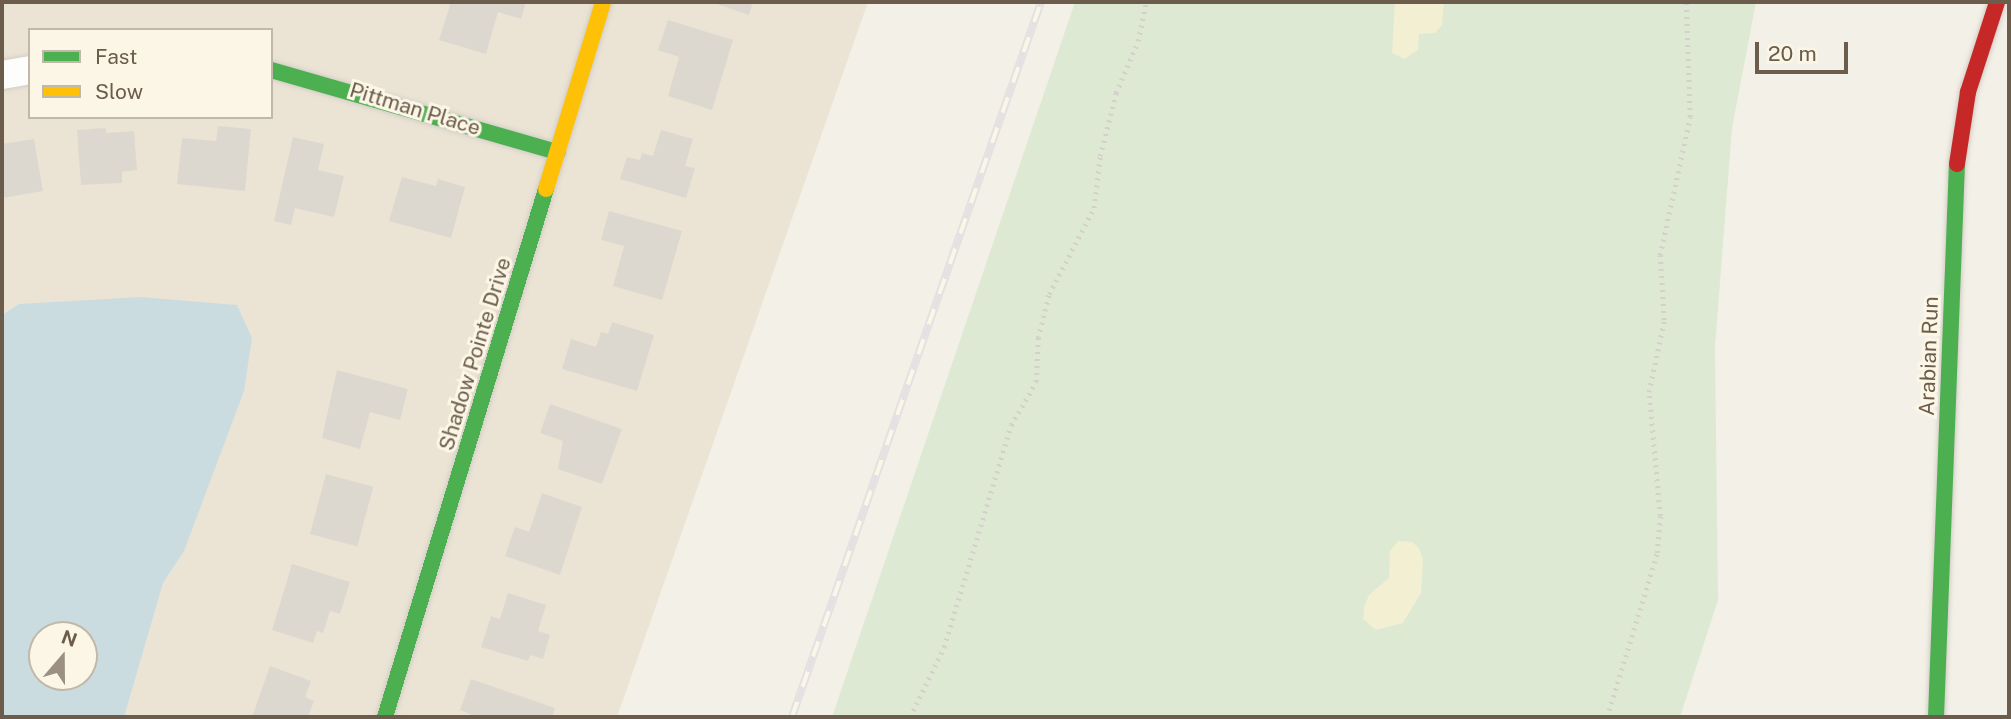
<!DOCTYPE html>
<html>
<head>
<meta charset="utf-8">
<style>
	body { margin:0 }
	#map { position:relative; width:2011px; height:719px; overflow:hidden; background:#f3f0e7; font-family:"Public Sans",sans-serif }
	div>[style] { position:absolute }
	.residential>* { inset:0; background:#ebe4d5 }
	.green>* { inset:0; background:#dde9d3 }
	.sand>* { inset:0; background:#f3efd2 }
	.water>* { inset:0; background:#cbdce1 }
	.building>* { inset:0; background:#ddd8cf; transform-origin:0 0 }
	.path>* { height:4.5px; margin-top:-2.25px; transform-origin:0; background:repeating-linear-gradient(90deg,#d4d0ca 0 2px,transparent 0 7px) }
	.roads { filter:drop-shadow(0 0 2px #d2cdc6) drop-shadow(0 0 2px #d2cdc6) }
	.street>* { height:28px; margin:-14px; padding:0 14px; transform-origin:14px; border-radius:14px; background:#fdfdfb }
	.fast>* { height:16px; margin:-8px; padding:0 8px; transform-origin:8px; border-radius:8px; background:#4caf50 }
	.slow>* { height:16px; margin:-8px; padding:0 8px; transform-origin:8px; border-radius:8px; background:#ffc107 }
	.jam>* { height:16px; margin:-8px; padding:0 8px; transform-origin:8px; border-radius:8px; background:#c62828 }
	.rail>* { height:8px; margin-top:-4px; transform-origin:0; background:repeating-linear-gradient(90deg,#fcf6e7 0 16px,#e3e1e2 0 32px); box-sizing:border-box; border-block:2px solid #e3e1e2 }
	span { translate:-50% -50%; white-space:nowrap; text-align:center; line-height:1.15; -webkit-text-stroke:6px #fcf6e7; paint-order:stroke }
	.street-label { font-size:21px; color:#6b5c4c }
	.frame { position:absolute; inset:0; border:4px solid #6b5c4c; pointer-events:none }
	.legend { position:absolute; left:28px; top:28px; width:245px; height:91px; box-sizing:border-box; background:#fcf6e7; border:2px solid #c2b8a9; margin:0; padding:9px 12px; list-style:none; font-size:21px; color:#6b5c4c }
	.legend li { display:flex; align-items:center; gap:14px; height:35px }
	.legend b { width:35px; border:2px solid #c2b8a9 }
	.north { position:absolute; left:28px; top:621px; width:70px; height:70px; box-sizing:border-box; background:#fcf6e7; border:2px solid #c2b8a9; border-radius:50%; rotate:20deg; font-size:19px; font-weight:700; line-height:28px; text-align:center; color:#6b5c4c }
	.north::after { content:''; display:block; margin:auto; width:24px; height:32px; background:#9b9082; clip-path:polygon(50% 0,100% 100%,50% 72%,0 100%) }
	.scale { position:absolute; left:1755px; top:42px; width:93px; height:32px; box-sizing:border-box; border:4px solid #6b5c4c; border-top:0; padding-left:9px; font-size:21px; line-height:24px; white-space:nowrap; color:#6b5c4c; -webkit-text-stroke:5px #fcf6e7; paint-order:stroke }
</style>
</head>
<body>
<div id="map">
	<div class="residential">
		<div style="clip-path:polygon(evenodd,2px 2px,868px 2px,617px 717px,2px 717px,2px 2px,30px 30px,271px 30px,271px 117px,30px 117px,30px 30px,2px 2px,42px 635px,84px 635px,84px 677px,42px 677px,42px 635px)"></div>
	</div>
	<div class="green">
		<div style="clip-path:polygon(1075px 2px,1756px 2px,1732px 128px,1715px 347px,1718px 600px,1680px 717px,832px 717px)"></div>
	</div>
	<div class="sand">
		<div style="clip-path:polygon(1395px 2px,1444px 2px,1442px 25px,1435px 33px,1419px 34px,1418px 50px,1404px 59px,1392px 53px)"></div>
		<div style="clip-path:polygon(1398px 541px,1412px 542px,1419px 548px,1423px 560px,1421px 593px,1403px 623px,1376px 630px,1363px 619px,1364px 607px,1369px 595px,1389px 578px,1390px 551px)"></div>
	</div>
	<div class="water">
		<div style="clip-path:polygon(evenodd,141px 297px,237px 305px,252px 338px,244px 391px,184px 551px,163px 583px,124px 717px,2px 717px,2px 315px,19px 304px,141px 297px,42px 635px,84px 635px,84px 677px,42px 677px,42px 635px)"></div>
	</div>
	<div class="building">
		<div style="clip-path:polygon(451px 2px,526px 2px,521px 19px,498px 12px,486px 54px,439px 40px)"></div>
		<div style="clip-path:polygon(711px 2px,753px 2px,749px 15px)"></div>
		<div style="clip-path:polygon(668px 20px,733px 40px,712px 110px,668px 96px,679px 57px,658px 50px)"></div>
		<div style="clip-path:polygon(218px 126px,251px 129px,245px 191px,177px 184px,182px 138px,216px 141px)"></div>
		<div style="clip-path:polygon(106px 128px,106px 133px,134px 131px,137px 170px,122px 172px,122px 183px,81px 185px,77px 130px)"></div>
		<div style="clip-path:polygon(661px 130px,693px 139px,685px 166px,695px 168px,686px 198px,620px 179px,627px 157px,640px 160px,642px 153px,653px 156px)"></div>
		<div style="clip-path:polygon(293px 137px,324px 144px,318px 170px,344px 176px,334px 217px,295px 208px,291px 225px,274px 221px)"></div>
		<div style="clip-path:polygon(34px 139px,43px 191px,2px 198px,2px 144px)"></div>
		<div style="clip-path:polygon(402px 177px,436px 186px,438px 179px,465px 187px,451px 238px,389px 221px)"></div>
		<div style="clip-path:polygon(609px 211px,682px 231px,662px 300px,613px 286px,624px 246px,601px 240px)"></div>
		<div style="clip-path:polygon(612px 322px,654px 335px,637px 391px,562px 369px,571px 339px,596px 347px,601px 332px,608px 334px)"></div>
		<div style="clip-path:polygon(337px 370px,408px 389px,400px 420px,370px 412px,360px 449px,322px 438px)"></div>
		<div style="clip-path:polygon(550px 404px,622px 429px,602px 484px,558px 469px,563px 441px,540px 433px)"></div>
		<div style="left:326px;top:474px;width:49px;height:62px;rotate:15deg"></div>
		<div style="clip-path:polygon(542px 493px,582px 507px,560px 575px,505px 556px,515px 527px,529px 532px)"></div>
		<div style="clip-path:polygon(292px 564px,350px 582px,340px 614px,330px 611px,323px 633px,317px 631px,313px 643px,272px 630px)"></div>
		<div style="clip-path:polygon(508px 593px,546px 605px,538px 631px,550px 635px,543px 659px,530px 655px,528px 661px,481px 647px,491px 616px,500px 619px)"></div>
		<div style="clip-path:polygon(270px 666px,311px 681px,305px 697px,314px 701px,308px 717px,252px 717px)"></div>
		<div style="clip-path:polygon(471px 679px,555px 708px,552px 717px,477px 717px,460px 710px)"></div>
	</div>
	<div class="path">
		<div style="left:910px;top:717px;width:78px;rotate:-64.1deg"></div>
		<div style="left:944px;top:647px;width:232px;rotate:-73.2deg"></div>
		<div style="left:1011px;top:425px;width:50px;rotate:-59.8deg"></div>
		<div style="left:1036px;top:382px;width:44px;rotate:-87.4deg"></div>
		<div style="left:1038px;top:338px;width:45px;rotate:-76deg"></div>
		<div style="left:1049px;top:294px;width:97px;rotate:-62.4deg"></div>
		<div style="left:1094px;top:208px;width:52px;rotate:-83.4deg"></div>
		<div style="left:1100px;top:156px;width:65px;rotate:-75.7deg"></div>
		<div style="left:1116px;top:93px;width:56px;rotate:-67.1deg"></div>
		<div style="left:1138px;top:41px;width:40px;rotate:-78deg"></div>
		<div style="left:1607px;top:717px;width:171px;rotate:-73deg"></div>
		<div style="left:1657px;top:553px;width:37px;rotate:-85deg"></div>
		<div style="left:1660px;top:516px;width:124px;rotate:-95.1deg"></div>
		<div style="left:1649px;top:392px;width:74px;rotate:-78.2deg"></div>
		<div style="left:1664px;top:320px;width:65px;rotate:-93.5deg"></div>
		<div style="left:1660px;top:255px;width:141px;rotate:-77.7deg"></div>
		<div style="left:1690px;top:117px;width:115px;rotate:-92deg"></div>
	</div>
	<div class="roads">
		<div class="street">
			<div style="left:2px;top:75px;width:28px;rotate:-10deg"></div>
		</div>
		<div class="fast">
			<div style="left:271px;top:70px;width:298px;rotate:16deg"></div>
			<div style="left:385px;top:717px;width:552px;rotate:-73.04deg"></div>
			<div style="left:1936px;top:717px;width:553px;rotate:-87.83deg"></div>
		</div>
		<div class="slow">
			<div style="left:546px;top:189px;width:195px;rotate:-73deg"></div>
		</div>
		<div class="jam">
			<div style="left:1957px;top:164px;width:73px;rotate:-81.3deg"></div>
			<div style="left:1968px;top:92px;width:95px;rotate:-72.1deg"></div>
		</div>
	</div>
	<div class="rail">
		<div style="left:792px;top:717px;width:757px;rotate:-70.8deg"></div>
	</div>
	<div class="street-label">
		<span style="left:415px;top:109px;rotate:17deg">Pittman Place</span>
		<span style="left:475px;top:354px;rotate:-73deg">Shadow Pointe Drive</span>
		<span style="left:1929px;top:356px;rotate:-88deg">Arabian Run</span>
	</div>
	<div class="frame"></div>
	<ul class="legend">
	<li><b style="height:9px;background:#4caf50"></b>Fast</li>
	<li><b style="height:9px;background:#ffc107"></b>Slow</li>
	</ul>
	<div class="north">N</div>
	<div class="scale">20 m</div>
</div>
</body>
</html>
